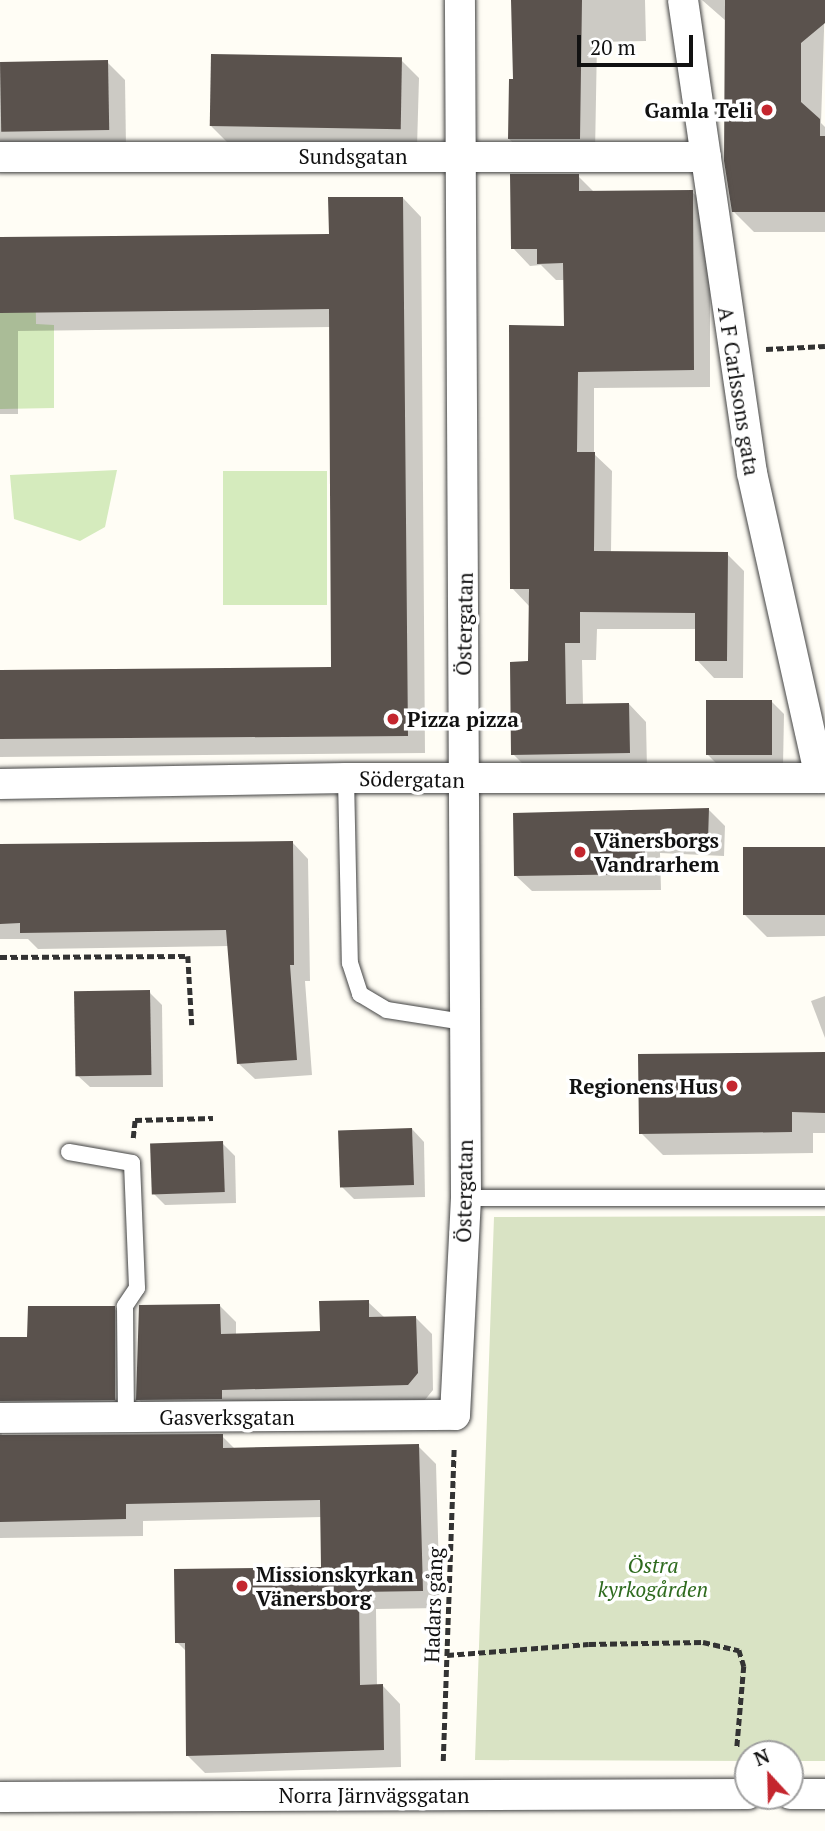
<!DOCTYPE html>
<html>
<head>
<meta charset="utf-8">
<style>
	body { margin:0 }
	#map { position:relative; width:825px; height:1831px; overflow:hidden; background:#fffdf5; font-family:"PT Serif",serif }
	div>[style] { position:absolute }
	.green>* { inset:0; background:#d5ebbd; transform-origin:0 0 }
	.cemetery>* { inset:0; background:#d9e3c4 }
	.shadow>* { inset:0; background:#0003 }
	.building>* { inset:0; background:#5a524d; transform-origin:0 0 }
	.path>* { height:4.5px; margin-top:-2.25px; transform-origin:0; background:repeating-linear-gradient(90deg,#333 0 7px,transparent 0 10.5px) }
	.roads { filter:drop-shadow(0 0 2px #444) drop-shadow(0 0 2px #444) }
	.lane>* { height:16px; margin:-8px; padding:0 8px; transform-origin:8px; border-radius:8px; background:#fff }
	.street>* { height:30px; margin:-15px; padding:0 15px; transform-origin:15px; border-radius:15px; background:#fff }
	.dots>* { width:19px; height:19px; translate:-50% -50%; box-sizing:border-box; border:4px solid #fff; border-radius:50% }
	span { translate:-50% -50%; white-space:nowrap; text-align:center; line-height:1.15; -webkit-text-stroke:7px #fff; paint-order:stroke }
	.poi-label { font-size:21px; color:#111; font-weight:700 }
	.right { translate:-100% -50%; text-align:right }
	.left { translate:0 -50%; text-align:left }
	.street-label { font-size:21px; color:#111 }
	.park-label { font-size:21px; color:#2f6b1f; font-style:italic }
	.north { position:absolute; left:734px; top:1740px; width:70px; height:70px; box-sizing:border-box; background:#fff; border:2px solid #a0a0a0; border-radius:50%; rotate:338deg; font-size:19px; font-weight:700; line-height:28px; text-align:center; color:#111 }
	.north::after { content:''; display:block; margin:auto; width:24px; height:32px; background:#c4262e; clip-path:polygon(50% 0,100% 100%,50% 72%,0 100%) }
	.scale { position:absolute; left:577px; top:35px; width:116px; height:32px; box-sizing:border-box; border:4px solid #111; border-top:0; padding-left:9px; font-size:21px; line-height:24px; white-space:nowrap; color:#111; -webkit-text-stroke:5px #fff; paint-order:stroke }
</style>
</head>
<body>
<div id="map">
	<div class="green">
		<div style="clip-path:polygon(35px 260px,36px 324px,54px 325px,54px 408px,0 409px,0 261px)"></div>
		<div style="clip-path:polygon(117px 470px,105px 527px,80px 541px,14px 519px,10px 475px)"></div>
		<div style="left:223px;top:471px;width:104px;height:134px"></div>
	</div>
	<div class="cemetery">
		<div style="clip-path:polygon(825px 1216px,825px 1761px,790px 1761px,790px 1754px,748px 1754px,748px 1761px,475px 1760px,494px 1217px)"></div>
	</div>
	<div class="shadow">
		<div style="clip-path:polygon(513px 0,645px 0,646px 41px,597px 42px,595px 154px,525px 154px,509px 139px,515px 81px)"></div>
		<div style="clip-path:polygon(702px 0,825px 0,821px 123px,825px 127px,825px 232px,754px 232px,733px 211px,726px 21px)"></div>
		<div style="clip-path:polygon(401px 60px,419px 78px,417px 147px,229px 144px,211px 126px)"></div>
		<div style="clip-path:polygon(107px 62px,125px 80px,126px 147px,0 149px,0 63px)"></div>
		<div style="clip-path:polygon(578px 176px,594px 192px,692px 192px,710px 209px,710px 387px,594px 388px,594px 454px,612px 471px,611px 553px,727px 554px,744px 571px,743px 678px,714px 678px,697px 660px,697px 629px,597px 629px,596px 660px,582px 660px,583px 705px,629px 704px,646px 722px,647px 769px,530px 771px,513px 754px,530px 663px,529px 606px,512px 588px,565px 327px,565px 280px,556px 280px,541px 265px,530px 266px,513px 248px)"></div>
		<div style="clip-path:polygon(403px 198px,421px 217px,425px 753px,0 757px,0 671px,333px 668px,331px 327px,18px 331px,18px 414px,0 414px,0 283px,330px 235px)"></div>
		<div style="clip-path:polygon(771px 701px,784px 714px,783px 767px,720px 767px,708px 755px)"></div>
		<div style="clip-path:polygon(709px 810px,725px 826px,724px 856px,660px 853px,661px 890px,532px 891px,515px 875px)"></div>
		<div style="clip-path:polygon(292px 842px,308px 859px,310px 981px,305px 981px,312px 1075px,255px 1079px,238px 1063px,229px 946px,38px 949px,28px 939px,0 939px,0 846px)"></div>
		<div style="clip-path:polygon(825px 849px,825px 936px,767px 937px,745px 915px)"></div>
		<div style="clip-path:polygon(149px 992px,162px 1005px,163px 1087px,90px 1087px,77px 1075px)"></div>
		<div style="clip-path:polygon(825px 996px,825px 1038px,811px 1001px)"></div>
		<div style="clip-path:polygon(825px 1053px,825px 1133px,813px 1133px,813px 1153px,663px 1155px,641px 1133px)"></div>
		<div style="clip-path:polygon(412px 1129px,424px 1142px,425px 1197px,354px 1199px,341px 1186px)"></div>
		<div style="clip-path:polygon(222px 1143px,235px 1156px,236px 1203px,165px 1205px,153px 1193px)"></div>
		<div style="clip-path:polygon(368px 1302px,385px 1318px,415px 1317px,432px 1334px,433px 1390px,424px 1401px,155px 1415px,138px 1399px,219px 1305px,236px 1322px,236px 1335px,322px 1333px)"></div>
		<div style="clip-path:polygon(114px 1308px,131px 1325px,132px 1417px,1px 1428px,2px 1437px,222px 1436px,235px 1449px,418px 1446px,436px 1464px,440px 1608px,376px 1609px,377px 1686px,383px 1686px,400px 1704px,401px 1767px,205px 1773px,188px 1756px,187px 1652px,177px 1642px,323px 1569px,322px 1517px,143px 1521px,143px 1536px,0 1538px,0 1339px,29px 1339px)"></div>
	</div>
	<div class="building">
		<div style="clip-path:polygon(511px 0,582px 0,580px 139px,508px 139px,509px 79px,513px 79px)"></div>
		<div style="clip-path:polygon(725px 0,825px 0,825px 23px,801px 43px,801px 102px,820px 119px,820px 136px,825px 136px,825px 212px,732px 212px,724px 161px)"></div>
		<div style="left:211px;top:54px;width:191px;height:72px;rotate:1deg"></div>
		<div style="left:108px;top:60px;width:70px;height:108px;rotate:89deg"></div>
		<div style="clip-path:polygon(510px 174px,579px 174px,579px 191px,693px 190px,694px 370px,578px 372px,577px 452px,595px 452px,594px 551px,728px 552px,727px 661px,695px 661px,695px 613px,580px 612px,580px 643px,565px 643px,566px 704px,629px 703px,630px 753px,511px 755px,510px 662px,528px 661px,529px 589px,510px 589px,509px 325px,564px 326px,563px 263px,537px 264px,537px 249px,511px 249px)"></div>
		<div style="clip-path:polygon(328px 197px,403px 197px,408px 736px,0 739px,0 670px,331px 667px,329px 309px,0 313px,0 237px,329px 234px)"></div>
		<div style="left:706px;top:700px;width:66px;height:55px"></div>
		<div style="clip-path:polygon(709px 808px,708px 840px,645px 838px,645px 874px,514px 876px,513px 813px)"></div>
		<div style="clip-path:polygon(293px 841px,294px 965px,290px 965px,297px 1060px,237px 1064px,226px 930px,20px 933px,20px 923px,0 924px,0 844px)"></div>
		<div style="left:825px;top:847px;width:68px;height:82px;rotate:90deg"></div>
		<div style="left:150px;top:990px;width:85px;height:76px;rotate:89deg"></div>
		<div style="clip-path:polygon(825px 1052px,825px 1113px,792px 1112px,792px 1132px,639px 1134px,638px 1054px)"></div>
		<div style="left:412px;top:1128px;width:57px;height:74px;rotate:88deg"></div>
		<div style="left:223px;top:1141px;width:51px;height:73px;rotate:88deg"></div>
		<div style="clip-path:polygon(369px 1300px,369px 1317px,416px 1316px,418px 1373px,408px 1385px,222px 1390px,222px 1399px,136px 1400px,139px 1305px,220px 1304px,221px 1334px,320px 1331px,319px 1301px)"></div>
		<div style="clip-path:polygon(28px 1306px,115px 1306px,115px 1400px,0 1401px,0 1337px,27px 1337px)"></div>
		<div style="clip-path:polygon(223px 1434px,223px 1448px,419px 1444px,423px 1591px,359px 1592px,360px 1685px,383px 1684px,384px 1750px,186px 1756px,185px 1643px,175px 1643px,174px 1569px,321px 1567px,320px 1500px,126px 1504px,126px 1519px,0 1522px,0 1435px)"></div>
	</div>
	<div class="path">
		<div style="left:766px;top:349px;width:59px;rotate:-2.9deg"></div>
		<div style="left:0;top:957px;width:188px;rotate:-0.3deg"></div>
		<div style="left:188px;top:956px;width:69px;rotate:86.7deg"></div>
		<div style="left:133px;top:1138px;width:18px;rotate:-84deg"></div>
		<div style="left:135px;top:1120px;width:78px;rotate:-1.5deg"></div>
		<div style="left:447px;top:1655px;width:142px;rotate:-4.4deg"></div>
		<div style="left:589px;top:1644px;width:114px;rotate:-1deg"></div>
		<div style="left:703px;top:1642px;width:37px;rotate:13deg"></div>
		<div style="left:739px;top:1650px;width:17px;rotate:73deg"></div>
		<div style="left:744px;top:1666px;width:82px;rotate:94.9deg"></div>
		<div style="left:443px;top:1761px;width:313px;rotate:-88deg"></div>
	</div>
	<div class="roads">
		<div class="lane">
			<div style="left:346px;top:778px;width:185px;rotate:88.8deg"></div>
			<div style="left:350px;top:963px;width:33px;rotate:72deg"></div>
			<div style="left:360px;top:994px;width:31px;rotate:31deg"></div>
			<div style="left:387px;top:1010px;width:78px;rotate:8.9deg"></div>
			<div style="left:69px;top:1152px;width:64px;rotate:9.9deg"></div>
			<div style="left:132px;top:1163px;width:125px;rotate:87.7deg"></div>
			<div style="left:137px;top:1288px;width:22px;rotate:124deg"></div>
			<div style="left:125px;top:1306px;width:111px;rotate:89.5deg"></div>
			<div style="left:466px;top:1198px;width:359px"></div>
		</div>
		<div class="street">
			<div style="left:683px;top:0;width:478px;rotate:81.7deg"></div>
			<div style="left:752px;top:473px;width:312px;rotate:77.4deg"></div>
			<div style="left:0;top:157px;width:706px"></div>
			<div style="left:0;top:784px;width:346px;rotate:-1deg"></div>
			<div style="left:346px;top:778px;width:479px"></div>
			<div style="left:0;top:1418px;width:455px;rotate:-0.4deg"></div>
			<div style="left:455px;top:1415px;width:217px;rotate:-87.1deg"></div>
			<div style="left:466px;top:1198px;width:1198px;rotate:-90.29deg"></div>
			<div style="left:790px;top:1794px;width:35px"></div>
			<div style="left:0;top:1797px;width:748px;rotate:-0.23deg"></div>
		</div>
	</div>
	<div class="dots">
		<div style="left:767px;top:110px;background:#c4262e"></div>
		<div style="left:393px;top:719px;background:#c4262e"></div>
		<div style="left:580px;top:852px;background:#c4262e"></div>
		<div style="left:732px;top:1086px;background:#c4262e"></div>
		<div style="left:242px;top:1586px;background:#c4262e"></div>
	</div>
	<div class="poi-label">
		<span class="right" style="left:753px;top:110px">Gamla Teli</span>
		<span class="left" style="left:407px;top:719px">Pizza pizza</span>
		<span class="left" style="left:594px;top:852px">Vänersborgs<br>Vandrarhem</span>
		<span class="right" style="left:718px;top:1086px">Regionens Hus</span>
		<span class="left" style="left:256px;top:1586px">Missionskyrkan<br>Vänersborg</span>
	</div>
	<div class="street-label">
		<span style="left:353px;top:156px">Sundsgatan</span>
		<span style="left:739px;top:391px;rotate:81deg">A F Carlssons gata</span>
		<span style="left:464px;top:624px;rotate:-89deg">Östergatan</span>
		<span style="left:412px;top:779px;rotate:1deg">Södergatan</span>
		<span style="left:464px;top:1191px;rotate:-89deg">Östergatan</span>
		<span style="left:227px;top:1417px">Gasverksgatan</span>
		<span style="left:433px;top:1605px;rotate:-88deg">Hadars gång</span>
		<span style="left:374px;top:1795px">Norra Järnvägsgatan</span>
	</div>
	<div class="park-label">
		<span style="left:653px;top:1577px">Östra<br>kyrkogården</span>
	</div>
	<div class="north">N</div>
	<div class="scale">20 m</div>
</div>
</body>
</html>
